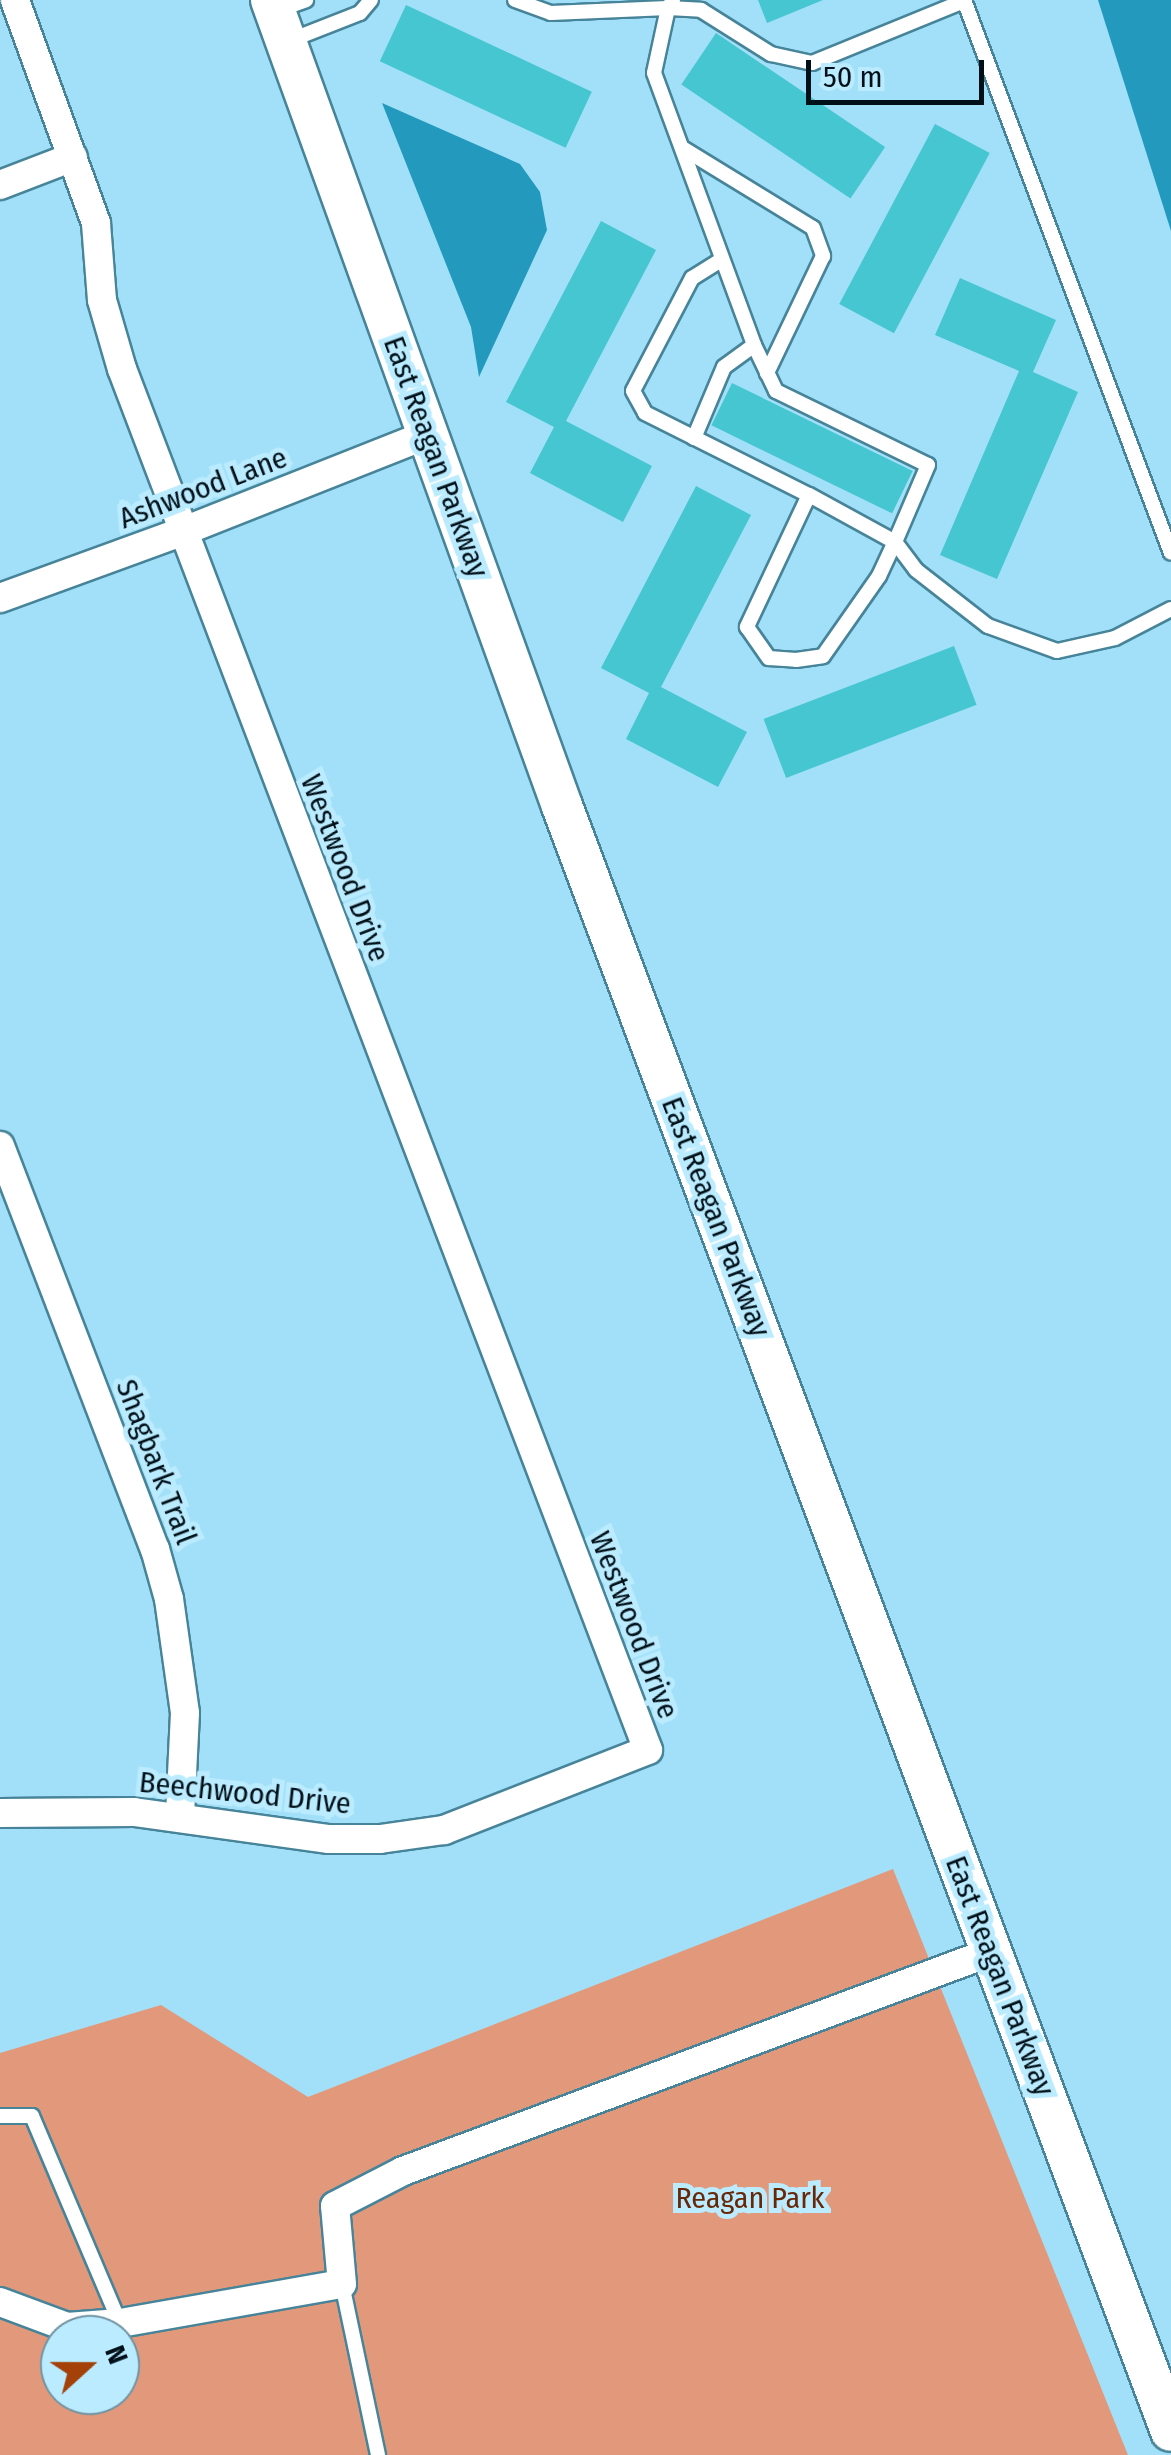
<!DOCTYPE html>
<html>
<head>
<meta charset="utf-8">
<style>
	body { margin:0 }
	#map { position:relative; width:1171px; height:2455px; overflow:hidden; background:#a1e0f8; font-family:"Fira Sans Condensed",sans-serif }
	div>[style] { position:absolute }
	.green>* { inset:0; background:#e2997b }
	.water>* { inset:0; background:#239abd }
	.building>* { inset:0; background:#46c6d1; transform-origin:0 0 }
	.roads { filter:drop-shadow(2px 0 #478499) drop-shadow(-2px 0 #478499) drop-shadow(0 2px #478499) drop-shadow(0 -2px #478499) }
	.lane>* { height:14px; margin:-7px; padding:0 7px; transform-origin:7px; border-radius:7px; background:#fff }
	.street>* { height:28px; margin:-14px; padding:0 14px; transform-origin:14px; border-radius:14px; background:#fff }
	.secondary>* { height:40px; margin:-20px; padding:0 20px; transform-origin:20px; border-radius:20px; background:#fff }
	span { translate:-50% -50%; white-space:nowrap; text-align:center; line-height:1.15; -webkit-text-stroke:10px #baebfe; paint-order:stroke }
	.street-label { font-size:30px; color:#001018 }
	.park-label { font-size:30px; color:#682807 }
	.north { position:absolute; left:40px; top:2315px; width:100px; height:100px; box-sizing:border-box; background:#baebfe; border:2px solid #7093a2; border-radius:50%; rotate:69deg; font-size:28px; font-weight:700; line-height:40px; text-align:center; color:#001018 }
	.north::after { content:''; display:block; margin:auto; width:35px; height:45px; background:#a44108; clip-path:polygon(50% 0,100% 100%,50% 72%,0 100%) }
	.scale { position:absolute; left:806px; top:60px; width:178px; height:45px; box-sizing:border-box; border:5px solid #001018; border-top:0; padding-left:12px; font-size:30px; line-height:35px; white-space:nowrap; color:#001018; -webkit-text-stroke:8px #baebfe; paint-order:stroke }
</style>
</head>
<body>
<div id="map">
	<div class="green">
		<div style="clip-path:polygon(evenodd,893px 1869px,1128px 2455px,0 2455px,0 2053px,161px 2005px,308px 2097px,893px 1869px,60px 2335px,120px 2335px,120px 2395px,60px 2395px,60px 2335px)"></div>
	</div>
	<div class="water">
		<div style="clip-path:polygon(1098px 0,1171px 0,1171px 231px)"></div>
		<div style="clip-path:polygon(382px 103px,520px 164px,540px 192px,547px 230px,479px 377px,471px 327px)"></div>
	</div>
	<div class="building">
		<div style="clip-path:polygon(758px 0,823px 0,767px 23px)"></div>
		<div style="left:406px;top:5px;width:205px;height:62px;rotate:25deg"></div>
		<div style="left:716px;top:33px;width:204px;height:62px;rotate:34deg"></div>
		<div style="left:935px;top:124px;width:62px;height:204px;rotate:28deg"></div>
		<div style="clip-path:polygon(601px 221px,656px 250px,566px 421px,652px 466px,623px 522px,530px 473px,554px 427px,506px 402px)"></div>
		<div style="clip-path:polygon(960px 278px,1056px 320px,1033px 372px,1078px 392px,997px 579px,940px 555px,1019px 371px,935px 335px)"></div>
		<div style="left:732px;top:383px;width:201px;height:47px;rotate:26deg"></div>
		<div style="clip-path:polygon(696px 486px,751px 515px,661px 687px,747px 732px,718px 787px,626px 739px,649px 693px,601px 668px)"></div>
		<div style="left:954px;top:646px;width:63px;height:204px;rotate:69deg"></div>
	</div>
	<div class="roads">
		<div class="lane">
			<div style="left:515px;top:0;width:38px;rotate:20deg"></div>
			<div style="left:551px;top:13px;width:117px;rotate:-2.4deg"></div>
			<div style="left:668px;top:8px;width:66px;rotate:102.2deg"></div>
			<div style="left:654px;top:73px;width:290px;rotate:69.8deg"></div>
			<div style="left:673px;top:0;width:9px;rotate:122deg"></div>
			<div style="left:668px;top:8px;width:33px;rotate:3deg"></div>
			<div style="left:701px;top:10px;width:83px;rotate:32.2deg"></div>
			<div style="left:771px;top:54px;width:42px;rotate:12.4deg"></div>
			<div style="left:812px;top:63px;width:164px;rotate:-22.2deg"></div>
			<div style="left:964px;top:0;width:590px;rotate:69.48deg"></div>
			<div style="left:279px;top:10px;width:29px;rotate:-20deg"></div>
			<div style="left:291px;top:40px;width:74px;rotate:-21.4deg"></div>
			<div style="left:360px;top:13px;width:17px;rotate:-50deg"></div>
			<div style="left:684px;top:149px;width:151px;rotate:31.5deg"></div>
			<div style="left:813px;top:228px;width:30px;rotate:70deg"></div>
			<div style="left:823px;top:256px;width:130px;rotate:115.6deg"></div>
			<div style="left:721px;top:260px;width:34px;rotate:148deg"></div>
			<div style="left:692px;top:278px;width:127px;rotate:117.6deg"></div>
			<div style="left:633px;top:391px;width:25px;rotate:61deg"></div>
			<div style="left:645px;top:413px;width:183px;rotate:26.6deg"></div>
			<div style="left:809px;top:495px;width:146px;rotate:115.2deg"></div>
			<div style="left:747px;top:627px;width:38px;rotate:55deg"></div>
			<div style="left:769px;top:658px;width:27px;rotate:4deg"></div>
			<div style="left:796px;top:660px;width:27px;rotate:-8deg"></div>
			<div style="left:823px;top:656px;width:98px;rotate:-55deg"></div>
			<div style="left:879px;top:576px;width:38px;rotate:-65deg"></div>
			<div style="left:895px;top:542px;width:98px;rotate:-151.3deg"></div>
			<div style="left:694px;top:438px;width:77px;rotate:-67.1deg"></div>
			<div style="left:724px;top:367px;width:37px;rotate:-36deg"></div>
			<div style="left:754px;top:345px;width:51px;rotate:64.4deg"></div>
			<div style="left:776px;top:391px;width:169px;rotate:26deg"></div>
			<div style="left:928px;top:465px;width:84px;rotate:113.2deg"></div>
			<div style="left:895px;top:542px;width:35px;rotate:53deg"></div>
			<div style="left:916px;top:570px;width:91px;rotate:37.9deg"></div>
			<div style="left:988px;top:626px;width:73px;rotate:19.9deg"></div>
			<div style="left:1057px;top:651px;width:59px;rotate:-12.6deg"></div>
			<div style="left:1115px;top:638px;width:63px;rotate:-27.4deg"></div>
			<div style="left:0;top:2116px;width:32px"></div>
			<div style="left:32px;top:2116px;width:225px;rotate:67deg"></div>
			<div style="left:342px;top:2284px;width:175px;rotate:78.1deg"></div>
		</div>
		<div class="street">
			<div style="left:0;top:185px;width:78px;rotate:-21deg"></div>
			<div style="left:0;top:598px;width:193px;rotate:-20deg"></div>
			<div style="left:181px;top:532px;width:266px;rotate:-21.6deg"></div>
			<div style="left:0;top:1146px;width:432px;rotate:69deg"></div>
			<div style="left:155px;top:1549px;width:52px;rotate:74.4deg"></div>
			<div style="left:169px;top:1599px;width:115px;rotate:82deg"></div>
			<div style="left:185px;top:1713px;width:103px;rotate:92.8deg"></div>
			<div style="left:0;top:1813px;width:134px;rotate:-0.4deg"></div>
			<div style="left:134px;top:1812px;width:197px;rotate:7.9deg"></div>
			<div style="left:329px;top:1839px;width:51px"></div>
			<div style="left:380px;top:1839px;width:65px;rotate:-8deg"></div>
			<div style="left:444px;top:1830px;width:219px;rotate:-21.4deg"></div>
			<div style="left:648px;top:1750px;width:1478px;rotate:-110.85deg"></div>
			<div style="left:122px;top:369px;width:72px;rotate:-106.2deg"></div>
			<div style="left:102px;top:300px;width:77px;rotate:-94.5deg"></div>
			<div style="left:96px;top:223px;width:237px;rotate:-110deg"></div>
			<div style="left:0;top:2302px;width:72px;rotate:20.5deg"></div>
			<div style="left:67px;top:2327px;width:53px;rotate:-4.3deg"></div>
			<div style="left:120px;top:2323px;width:225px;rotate:-10deg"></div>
			<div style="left:342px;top:2284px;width:78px;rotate:-95.1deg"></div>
			<div style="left:335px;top:2206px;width:76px;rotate:-27.2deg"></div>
			<div style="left:403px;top:2171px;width:627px;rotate:-20.43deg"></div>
		</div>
		<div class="secondary">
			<div style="left:271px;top:0;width:857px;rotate:70.15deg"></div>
			<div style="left:562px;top:806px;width:1735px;rotate:69.46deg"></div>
		</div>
	</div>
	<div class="street-label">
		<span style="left:436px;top:457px;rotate:70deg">East Reagan Parkway</span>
		<span style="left:203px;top:488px;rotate:-21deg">Ashwood Lane</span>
		<span style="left:345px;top:868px;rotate:69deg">Westwood Drive</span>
		<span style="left:716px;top:1217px;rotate:69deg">East Reagan Parkway</span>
		<span style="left:156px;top:1462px;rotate:69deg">Shagbark Trail</span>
		<span style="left:634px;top:1625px;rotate:69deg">Westwood Drive</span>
		<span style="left:245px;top:1793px;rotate:6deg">Beechwood Drive</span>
		<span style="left:1000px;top:1976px;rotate:69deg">East Reagan Parkway</span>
	</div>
	<div class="park-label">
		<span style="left:750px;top:2198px">Reagan Park</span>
	</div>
	<div class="north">N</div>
	<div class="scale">50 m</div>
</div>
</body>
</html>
